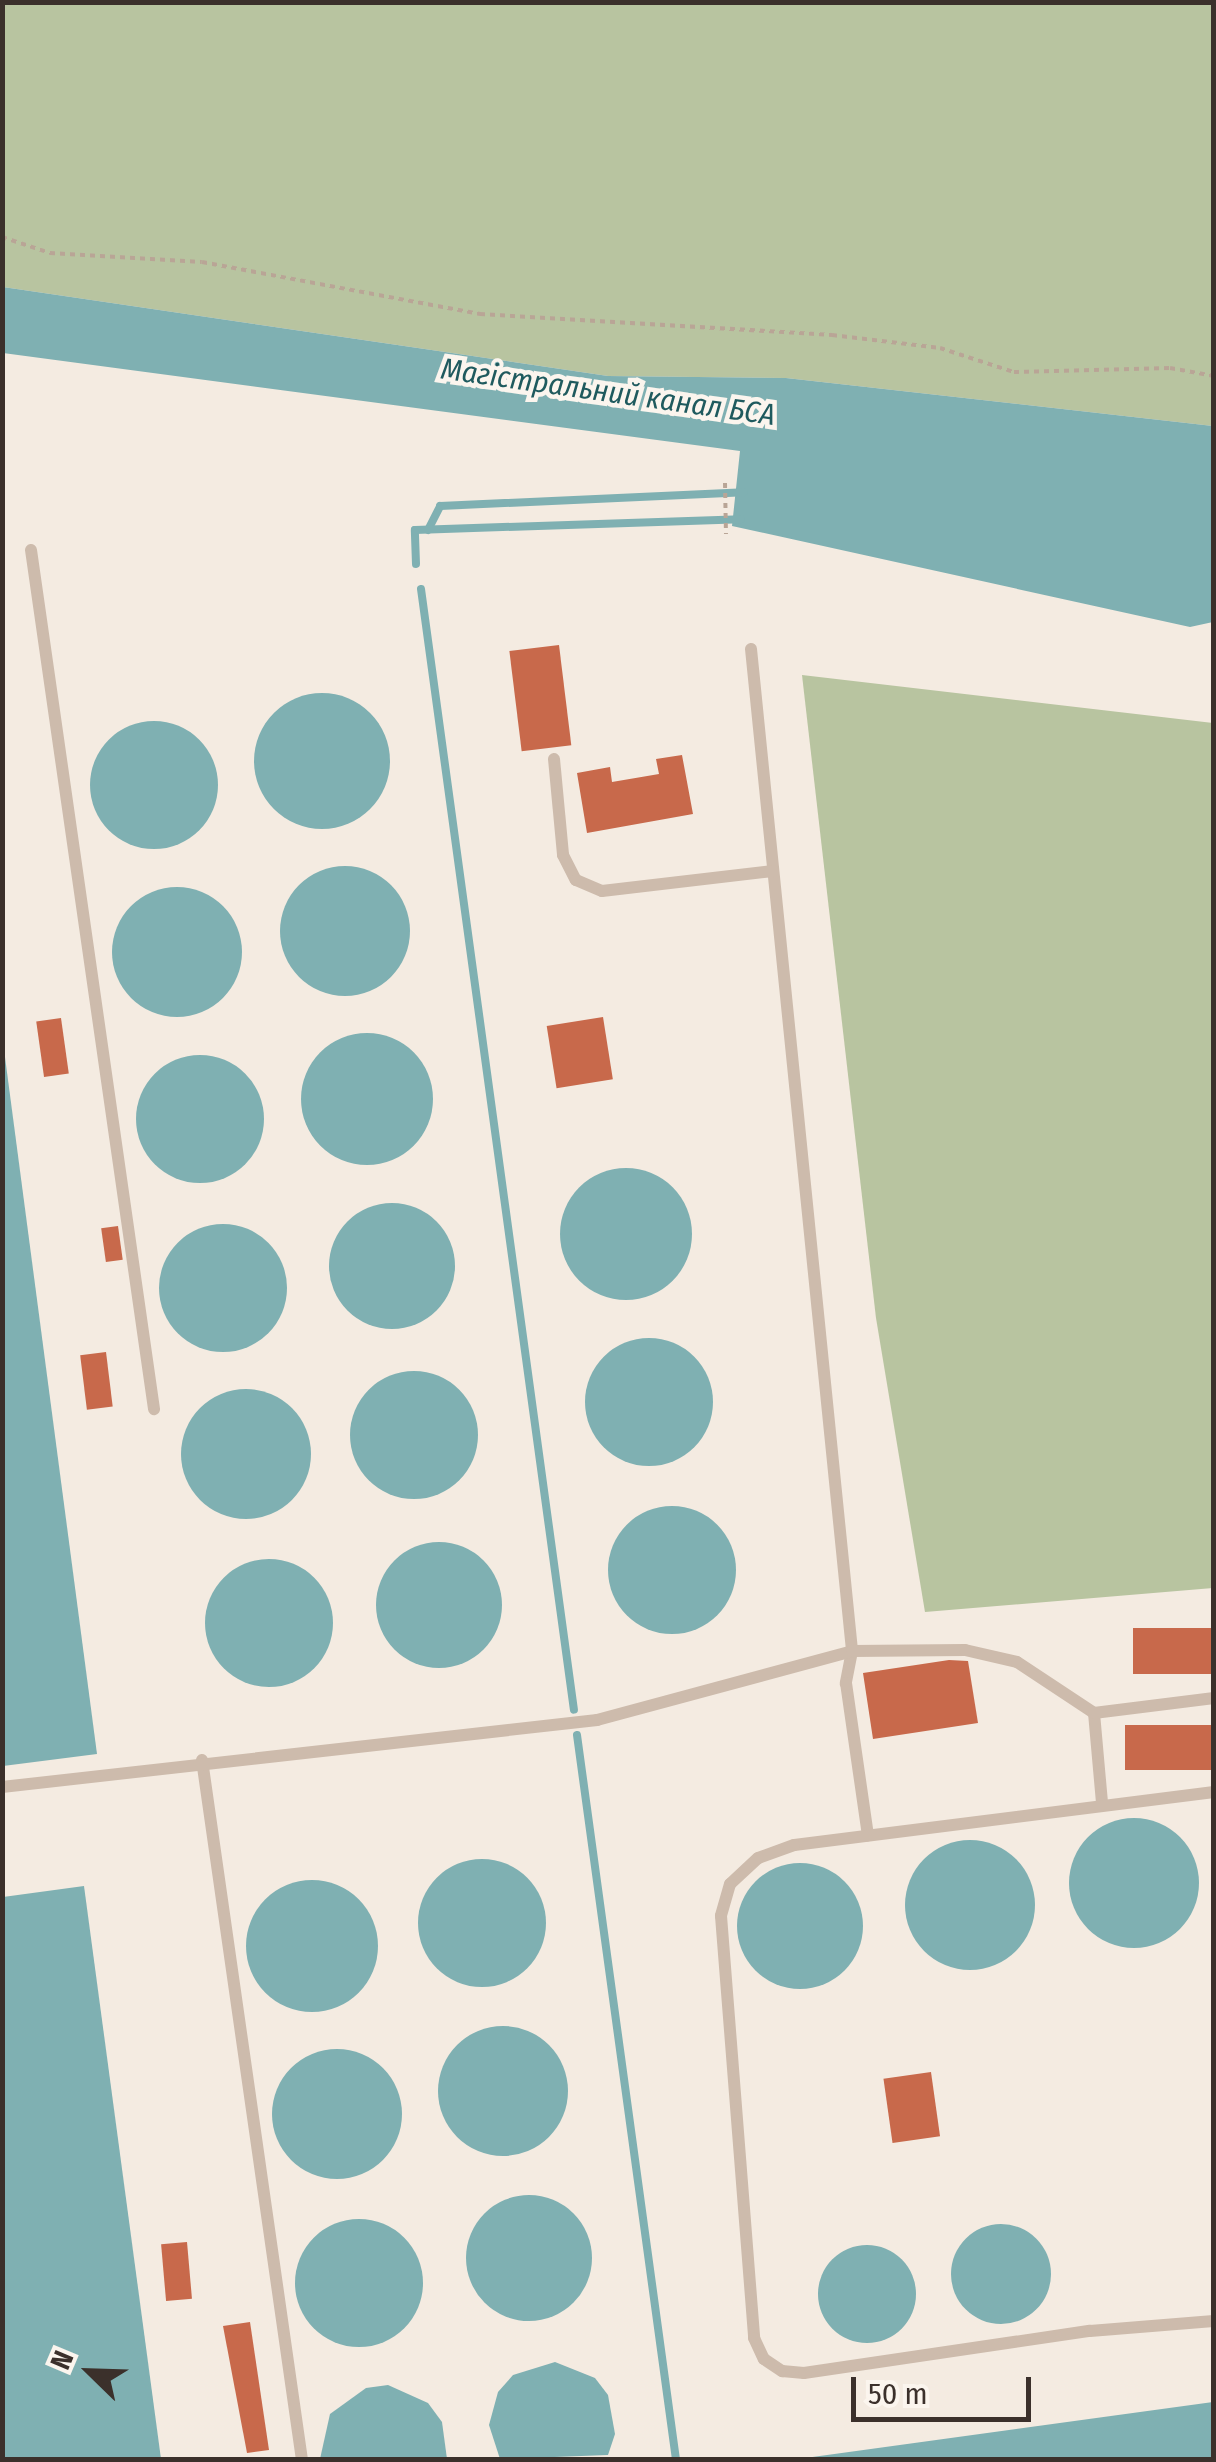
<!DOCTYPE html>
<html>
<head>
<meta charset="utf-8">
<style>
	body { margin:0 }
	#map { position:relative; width:1216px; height:2462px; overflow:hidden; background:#f4ebe1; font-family:"Fira Sans Condensed",sans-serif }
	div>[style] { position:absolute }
	.green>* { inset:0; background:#b8c4a0 }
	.water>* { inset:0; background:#7fb0b2 }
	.round { border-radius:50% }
	.stream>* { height:8px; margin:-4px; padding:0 4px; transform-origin:4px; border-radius:4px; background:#7fb0b2 }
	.building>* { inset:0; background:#c8694b; transform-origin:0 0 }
	.path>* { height:4px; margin-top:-2px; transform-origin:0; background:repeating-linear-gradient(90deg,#b9a596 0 5px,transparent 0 10px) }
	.lane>* { height:12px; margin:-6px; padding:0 6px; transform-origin:6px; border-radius:6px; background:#cdbbac }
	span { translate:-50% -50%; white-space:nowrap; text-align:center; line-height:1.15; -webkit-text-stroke:9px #fbf5ee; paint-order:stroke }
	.water-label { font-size:30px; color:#1f5a5e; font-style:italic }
	.frame { position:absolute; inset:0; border:5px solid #3b302b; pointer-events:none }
	.north { position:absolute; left:40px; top:2322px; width:100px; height:100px; -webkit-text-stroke:8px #fbf5ee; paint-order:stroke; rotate:293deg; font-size:28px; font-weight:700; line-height:40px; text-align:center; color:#3b302b }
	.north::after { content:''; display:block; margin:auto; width:35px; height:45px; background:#3b302b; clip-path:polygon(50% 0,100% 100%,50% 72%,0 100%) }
	.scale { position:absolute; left:851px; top:2377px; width:180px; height:45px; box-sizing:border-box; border:5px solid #3b302b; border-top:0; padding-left:12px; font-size:30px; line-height:35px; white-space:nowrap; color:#3b302b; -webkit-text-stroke:8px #fbf5ee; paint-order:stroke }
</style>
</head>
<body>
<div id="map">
	<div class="green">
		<div style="clip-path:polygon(2px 3px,1213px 3px,1213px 426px,786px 378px,608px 376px,3px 287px)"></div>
		<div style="clip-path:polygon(802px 675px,1213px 723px,1213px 1588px,925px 1612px,876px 1318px)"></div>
	</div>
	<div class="water">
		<div style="clip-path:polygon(3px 287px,608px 376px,786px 378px,1213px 426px,1213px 622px,1190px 627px,732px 526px,740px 451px,3px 353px)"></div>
		<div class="round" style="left:254px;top:693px;width:136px;height:136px"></div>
		<div class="round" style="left:90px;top:721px;width:128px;height:128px"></div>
		<div class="round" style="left:280px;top:866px;width:130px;height:130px"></div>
		<div class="round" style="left:112px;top:887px;width:130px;height:130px"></div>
		<div class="round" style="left:301px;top:1033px;width:132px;height:132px"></div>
		<div style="clip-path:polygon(3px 1042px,97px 1754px,3px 1766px,2px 1766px)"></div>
		<div class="round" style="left:136px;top:1055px;width:128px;height:128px"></div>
		<div class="round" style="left:560px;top:1168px;width:132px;height:132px"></div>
		<div class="round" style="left:329px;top:1203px;width:126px;height:126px"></div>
		<div class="round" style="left:159px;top:1224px;width:128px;height:128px"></div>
		<div class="round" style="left:585px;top:1338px;width:128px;height:128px"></div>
		<div class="round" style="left:350px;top:1371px;width:128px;height:128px"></div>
		<div class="round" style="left:181px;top:1389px;width:130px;height:130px"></div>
		<div class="round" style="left:608px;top:1506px;width:128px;height:128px"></div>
		<div class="round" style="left:376px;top:1542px;width:126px;height:126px"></div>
		<div class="round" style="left:205px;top:1559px;width:128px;height:128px"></div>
		<div class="round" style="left:1069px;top:1818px;width:130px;height:130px"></div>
		<div class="round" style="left:905px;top:1840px;width:130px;height:130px"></div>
		<div class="round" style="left:418px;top:1859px;width:128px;height:128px"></div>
		<div class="round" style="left:737px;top:1863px;width:126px;height:126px"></div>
		<div class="round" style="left:246px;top:1880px;width:132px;height:132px"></div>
		<div style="clip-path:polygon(84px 1886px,161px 2459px,3px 2459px,3px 1897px)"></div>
		<div class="round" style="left:438px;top:2026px;width:130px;height:130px"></div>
		<div class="round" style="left:272px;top:2049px;width:130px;height:130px"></div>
		<div class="round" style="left:466px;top:2195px;width:126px;height:126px"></div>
		<div class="round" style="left:295px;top:2219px;width:128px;height:128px"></div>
		<div class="round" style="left:951px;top:2224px;width:100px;height:100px"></div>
		<div class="round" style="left:818px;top:2245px;width:98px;height:98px"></div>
		<div style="clip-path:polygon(555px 2362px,595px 2378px,608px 2395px,615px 2434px,608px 2455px,500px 2459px,489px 2425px,498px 2392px,513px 2375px)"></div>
		<div style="clip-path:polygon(388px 2385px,428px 2403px,442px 2422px,447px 2459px,320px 2459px,330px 2414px,366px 2388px)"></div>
		<div style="clip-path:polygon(1213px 2402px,1213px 2459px,798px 2459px)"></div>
	</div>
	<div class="stream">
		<div style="left:428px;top:530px;width:27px;rotate:-63deg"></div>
		<div style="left:440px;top:506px;width:304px;rotate:-2.6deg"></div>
		<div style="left:416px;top:564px;width:34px;rotate:-92deg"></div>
		<div style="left:415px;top:530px;width:326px;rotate:-1.9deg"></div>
		<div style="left:421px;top:589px;width:1131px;rotate:82.23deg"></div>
		<div style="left:577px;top:1735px;width:732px;rotate:82.22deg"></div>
	</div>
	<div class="building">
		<div style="left:559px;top:645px;width:101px;height:50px;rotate:83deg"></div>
		<div style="clip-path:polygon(682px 755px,693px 814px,587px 833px,577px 773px,610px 767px,612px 782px,659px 774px,656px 759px)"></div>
		<div style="left:603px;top:1017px;width:63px;height:57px;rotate:81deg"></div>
		<div style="left:61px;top:1018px;width:56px;height:25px;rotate:82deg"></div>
		<div style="left:118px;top:1226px;width:34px;height:17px;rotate:82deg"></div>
		<div style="left:106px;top:1352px;width:55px;height:26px;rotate:83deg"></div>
		<div style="left:1214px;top:1628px;width:46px;height:81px;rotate:90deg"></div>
		<div style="clip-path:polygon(949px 1660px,968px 1661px,978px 1723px,873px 1739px,863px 1673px)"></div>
		<div style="left:1214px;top:1725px;width:45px;height:89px;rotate:90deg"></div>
		<div style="left:931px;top:2072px;width:65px;height:48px;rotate:82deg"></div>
		<div style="left:187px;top:2242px;width:57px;height:26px;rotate:85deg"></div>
		<div style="clip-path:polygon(250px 2322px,269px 2450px,247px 2453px,223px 2326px)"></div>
	</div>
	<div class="path">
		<div style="left:2px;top:237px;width:51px;rotate:18.4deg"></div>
		<div style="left:50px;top:253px;width:152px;rotate:3.4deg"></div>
		<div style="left:202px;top:262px;width:283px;rotate:10.6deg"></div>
		<div style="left:480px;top:314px;width:353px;rotate:3.4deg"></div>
		<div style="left:832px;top:335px;width:109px;rotate:6.9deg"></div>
		<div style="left:940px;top:348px;width:78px;rotate:18deg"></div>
		<div style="left:1014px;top:372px;width:156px;rotate:-1.5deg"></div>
		<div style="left:1170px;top:368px;width:45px;rotate:10.3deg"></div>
		<div style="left:725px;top:483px;width:51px;rotate:88.9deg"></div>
	</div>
	<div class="lane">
		<div style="left:31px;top:550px;width:868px;rotate:81.85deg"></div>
		<div style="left:751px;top:649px;width:1007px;rotate:84.24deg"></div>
		<div style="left:852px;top:1651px;width:33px;rotate:101deg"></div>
		<div style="left:846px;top:1683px;width:154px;rotate:81.8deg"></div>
		<div style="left:554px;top:759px;width:96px;rotate:84.6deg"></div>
		<div style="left:563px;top:855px;width:28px;rotate:63deg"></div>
		<div style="left:576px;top:880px;width:28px;rotate:23deg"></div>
		<div style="left:602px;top:891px;width:172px;rotate:-6.7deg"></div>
		<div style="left:1094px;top:1713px;width:89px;rotate:84.9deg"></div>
		<div style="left:202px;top:1760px;width:707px;rotate:81.87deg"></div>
		<div style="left:2px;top:1787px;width:599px;rotate:-6.42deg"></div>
		<div style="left:597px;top:1720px;width:264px;rotate:-15.1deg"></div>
		<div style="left:852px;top:1651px;width:113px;rotate:-0.5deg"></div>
		<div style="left:965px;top:1650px;width:53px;rotate:13deg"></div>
		<div style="left:1017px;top:1662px;width:92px;rotate:33.5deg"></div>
		<div style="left:1094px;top:1713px;width:121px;rotate:-7.1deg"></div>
		<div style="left:1214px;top:1792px;width:423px;rotate:172.8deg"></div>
		<div style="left:794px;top:1845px;width:38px;rotate:160deg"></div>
		<div style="left:758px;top:1858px;width:38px;rotate:137deg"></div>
		<div style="left:730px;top:1884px;width:33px;rotate:106deg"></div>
		<div style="left:721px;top:1916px;width:423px;rotate:85.5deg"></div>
		<div style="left:754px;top:2338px;width:23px;rotate:65deg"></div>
		<div style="left:764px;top:2359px;width:22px;rotate:34deg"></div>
		<div style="left:782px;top:2371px;width:22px;rotate:5deg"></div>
		<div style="left:804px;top:2373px;width:289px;rotate:-8.4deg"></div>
		<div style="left:1090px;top:2331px;width:124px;rotate:-4.6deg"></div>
	</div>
	<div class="water-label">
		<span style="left:608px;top:392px;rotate:8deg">Магістральний канал БСА</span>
	</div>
	<div class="frame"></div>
	<div class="north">N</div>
	<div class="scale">50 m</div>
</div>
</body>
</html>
